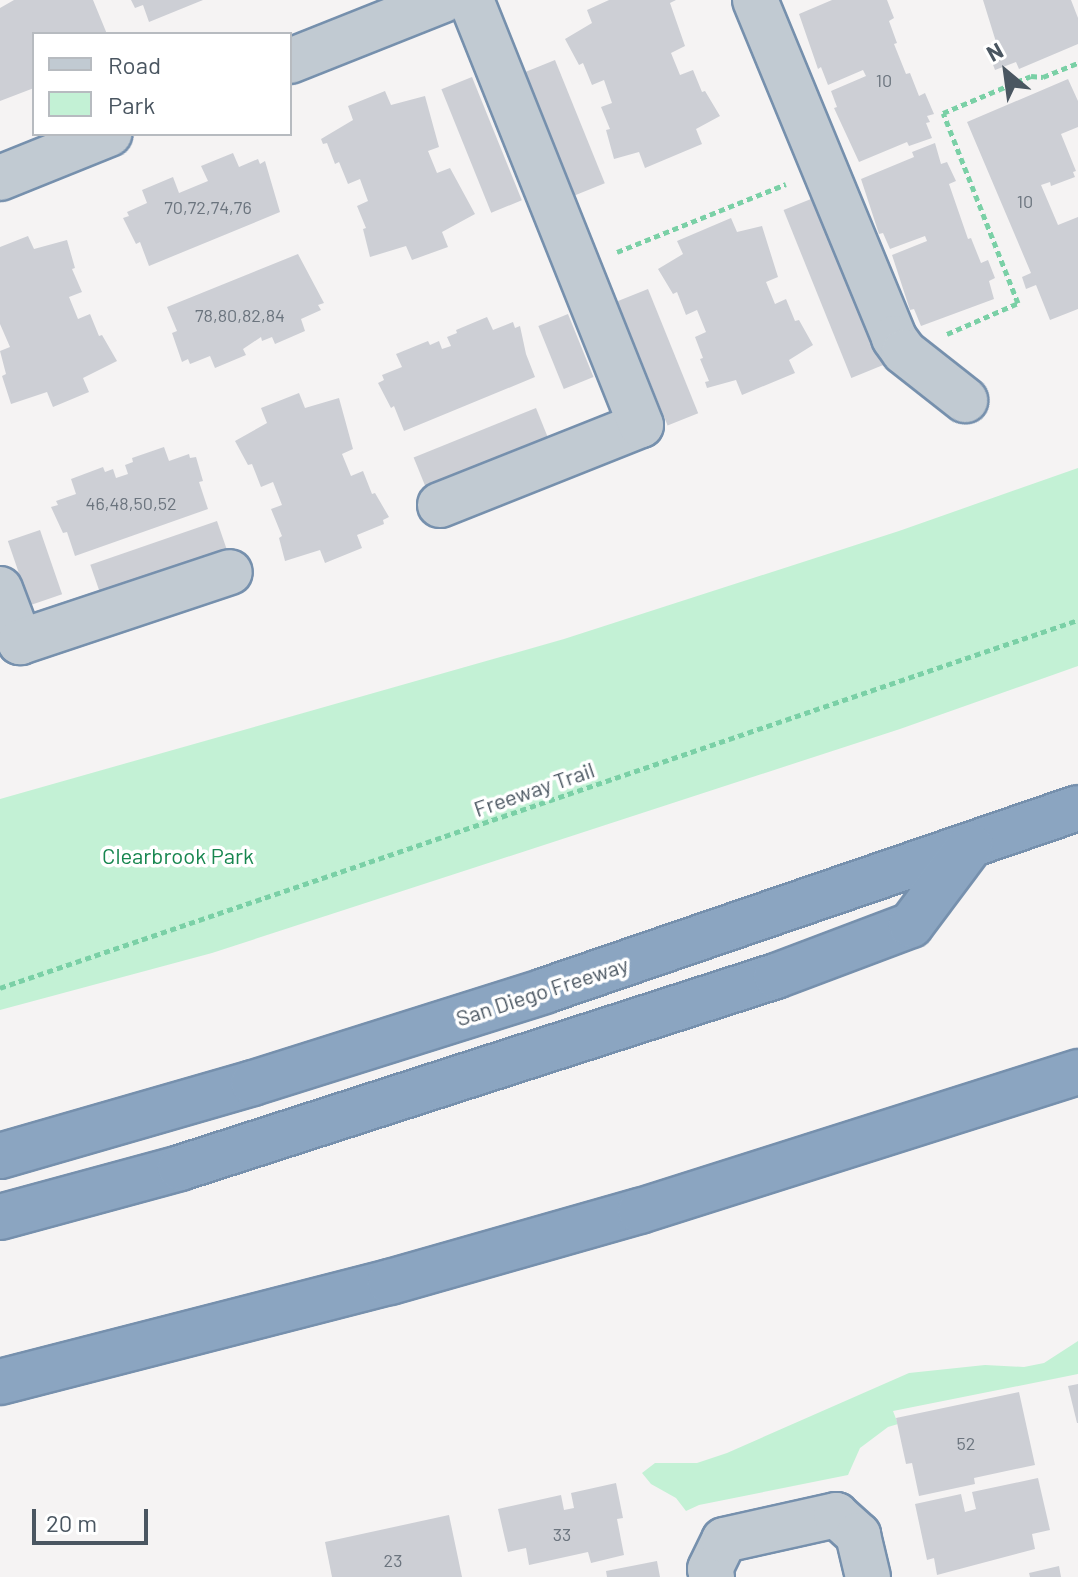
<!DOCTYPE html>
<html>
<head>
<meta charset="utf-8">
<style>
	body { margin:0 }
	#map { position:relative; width:1078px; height:1577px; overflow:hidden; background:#f5f3f3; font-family:Barlow,sans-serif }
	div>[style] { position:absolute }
	.green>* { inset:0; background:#c3f1d5 }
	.building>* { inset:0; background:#cdcfd5; transform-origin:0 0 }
	.path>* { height:5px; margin-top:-2.5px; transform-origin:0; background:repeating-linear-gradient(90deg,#7ad0a6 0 6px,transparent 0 10px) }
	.roads { filter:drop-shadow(2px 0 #7690ad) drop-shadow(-2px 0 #7690ad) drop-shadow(0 2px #7690ad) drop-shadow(0 -2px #7690ad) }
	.minor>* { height:44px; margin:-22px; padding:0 22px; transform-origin:22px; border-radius:22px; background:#c1cad2 }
	.highway>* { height:44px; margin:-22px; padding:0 22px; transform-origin:22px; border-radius:22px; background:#8ba5c1 }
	span { translate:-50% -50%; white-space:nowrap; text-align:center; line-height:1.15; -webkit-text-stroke:7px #fff; paint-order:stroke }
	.number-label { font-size:18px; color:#6b747e }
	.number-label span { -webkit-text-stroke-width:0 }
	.street-label { font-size:22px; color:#4a5661 }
	.park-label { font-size:22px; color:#17864f }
	.legend { position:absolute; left:32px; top:32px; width:260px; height:104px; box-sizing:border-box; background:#fff; border:2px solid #b7bbc0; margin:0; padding:10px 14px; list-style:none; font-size:24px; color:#4a5661 }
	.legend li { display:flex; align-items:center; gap:16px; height:40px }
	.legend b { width:40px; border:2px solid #b7bbc0 }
	.north { position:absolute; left:966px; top:32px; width:80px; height:80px; -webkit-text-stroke:6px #fff; paint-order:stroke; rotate:331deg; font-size:22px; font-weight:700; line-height:32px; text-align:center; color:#4a5661 }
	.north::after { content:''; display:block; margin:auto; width:28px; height:36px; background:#4a5661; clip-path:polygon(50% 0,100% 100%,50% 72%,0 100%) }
	.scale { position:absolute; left:32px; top:1509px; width:116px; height:36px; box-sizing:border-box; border:4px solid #4a5661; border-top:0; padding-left:10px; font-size:24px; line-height:28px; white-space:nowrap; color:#4a5661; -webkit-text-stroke:6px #fff; paint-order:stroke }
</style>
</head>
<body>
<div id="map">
	<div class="green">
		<div style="clip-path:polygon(1078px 468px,1078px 666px,900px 729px,212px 953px,0 1010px,0 799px,564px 639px,899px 531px)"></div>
		<div style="clip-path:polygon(1078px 1341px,1078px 1374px,893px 1411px,898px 1424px,888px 1427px,860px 1448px,848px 1475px,699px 1505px,686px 1511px,676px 1498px,651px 1484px,642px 1473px,655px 1463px,697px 1463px,727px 1453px,909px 1373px,985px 1365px,1024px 1367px,1044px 1363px)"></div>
	</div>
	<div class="building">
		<div style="clip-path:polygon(14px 0,93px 0,107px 34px,34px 34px,34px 88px,0 101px,0 8px)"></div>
		<div style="clip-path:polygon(131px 0,203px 0,149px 22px,143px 5px,135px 8px)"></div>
		<div style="clip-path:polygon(609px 0,676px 0,670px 3px,685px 46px,671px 53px,680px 75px,693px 70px,702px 92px,705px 91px,720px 116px,696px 129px,702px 144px,645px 168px,639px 152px,614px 159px,606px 130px,610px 129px,601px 107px,612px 103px,604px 80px,592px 85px,583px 63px,579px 65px,565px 39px,592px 23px,587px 10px)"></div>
		<div style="clip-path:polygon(832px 0,887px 0,894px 18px,889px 21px,897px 43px,894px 44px,906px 74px,910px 73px,919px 96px,925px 93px,934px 114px,927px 116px,930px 122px,926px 123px,932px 138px,909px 146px,907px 142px,859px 162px,834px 108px,837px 107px,831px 91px,866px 76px,863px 70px,828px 85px,821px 67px,818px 69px,799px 14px)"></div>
		<div style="clip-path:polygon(983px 0,1071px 0,1078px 18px,1078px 44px,1019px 69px,1016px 62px,995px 70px,986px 46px,996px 42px)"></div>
		<div style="left:555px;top:60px;width:133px;height:32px;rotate:68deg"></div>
		<div style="left:472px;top:77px;width:133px;height:33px;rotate:68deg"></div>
		<div style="clip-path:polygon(1068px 79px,1078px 101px,1078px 127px,1061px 134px,1076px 171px,1073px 172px,1075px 177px,1051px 186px,1050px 182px,1041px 185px,1058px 225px,1078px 217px,1078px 309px,1050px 320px,1036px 285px,1026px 289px,1022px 277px,1031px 273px,967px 122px)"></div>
		<div style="clip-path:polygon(385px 91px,391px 105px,425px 96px,439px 147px,428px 151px,437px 173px,450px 168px,475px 214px,442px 232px,448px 247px,412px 260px,406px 246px,370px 257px,363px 229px,366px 228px,357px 206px,368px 201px,360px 179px,348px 184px,339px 162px,335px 164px,327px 143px,323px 144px,321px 139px,353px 120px,348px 106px)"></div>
		<div style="clip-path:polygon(935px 143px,941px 164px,947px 162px,956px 181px,949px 184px,968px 239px,971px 238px,981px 263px,988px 260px,995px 278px,989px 281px,994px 299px,921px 326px,914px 309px,910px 310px,892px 255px,927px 241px,925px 236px,890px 249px,883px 233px,879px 234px,861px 179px,914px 157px,912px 152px)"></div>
		<div style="clip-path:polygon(233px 153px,239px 167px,258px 159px,260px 164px,265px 161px,280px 212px,149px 266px,140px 242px,136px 244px,123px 218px,129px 216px,127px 212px,147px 203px,142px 190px,173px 177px,179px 193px,208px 181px,201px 166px)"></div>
		<div style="left:816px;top:197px;width:181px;height:35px;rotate:68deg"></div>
		<div style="clip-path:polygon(731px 218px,737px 232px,762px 226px,778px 277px,766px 282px,775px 304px,786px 299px,795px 321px,799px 320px,813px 345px,789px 360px,795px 373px,742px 395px,736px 380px,707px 388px,705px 382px,709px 381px,700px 359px,703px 358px,695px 337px,706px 332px,697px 310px,686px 315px,677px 292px,673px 294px,658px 269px,683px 254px,677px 241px)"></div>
		<div style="clip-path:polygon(28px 236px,34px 249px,67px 240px,75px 268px,72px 269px,82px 292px,69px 297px,78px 319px,90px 314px,99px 336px,102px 335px,117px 361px,83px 378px,89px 392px,53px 407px,47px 392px,11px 404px,2px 376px,6px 374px,0 351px,10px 347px,0 324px,0 247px)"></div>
		<div style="clip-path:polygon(298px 254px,324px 303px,318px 305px,321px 310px,301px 319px,305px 331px,275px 344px,272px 337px,262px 341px,261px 337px,243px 349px,246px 355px,215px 368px,210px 356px,190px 364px,188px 359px,182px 362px,172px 333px,177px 331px,167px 307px)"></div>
		<div style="left:648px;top:289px;width:134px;height:33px;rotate:68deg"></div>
		<div style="left:568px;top:314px;width:68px;height:32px;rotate:68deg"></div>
		<div style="clip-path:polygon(487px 317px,493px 330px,513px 322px,515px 328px,520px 326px,526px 354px,535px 377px,404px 431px,394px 406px,391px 408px,378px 383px,384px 380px,382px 375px,402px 367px,396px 354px,428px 341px,430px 345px,439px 341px,442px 349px,451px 346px,447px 337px,457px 333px,456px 330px)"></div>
		<div style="clip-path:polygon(299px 393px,305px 408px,339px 398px,353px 449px,342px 454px,351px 476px,363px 471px,372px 494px,375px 493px,389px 517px,383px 520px,384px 524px,357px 535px,362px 548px,325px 563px,320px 550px,285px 561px,279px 538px,282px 536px,271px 509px,282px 505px,273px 482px,261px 487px,252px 464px,248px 465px,235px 441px,267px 423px,261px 408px)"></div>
		<div style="left:536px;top:408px;width:32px;height:132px;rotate:68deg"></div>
		<div style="clip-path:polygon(164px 447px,169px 461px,189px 454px,190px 458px,196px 457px,203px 481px,199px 482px,208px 509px,75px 556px,67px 532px,63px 533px,51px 507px,58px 505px,56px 501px,76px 494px,71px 479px,103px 467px,105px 472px,113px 469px,116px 478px,128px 474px,125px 465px,133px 462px,132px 458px)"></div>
		<div style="left:217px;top:521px;width:34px;height:134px;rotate:71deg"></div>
		<div style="left:40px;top:530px;width:68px;height:34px;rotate:71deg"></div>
		<div style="clip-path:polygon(1078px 1384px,1078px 1423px,1077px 1423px,1068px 1386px)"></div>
		<div style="clip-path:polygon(1019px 1392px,1035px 1465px,974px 1478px,975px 1484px,919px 1496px,912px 1463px,906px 1464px,896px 1418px)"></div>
		<div style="clip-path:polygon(1038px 1478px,1050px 1530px,1032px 1534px,1035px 1549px,937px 1575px,934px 1558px,927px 1560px,915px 1504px,961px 1494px,965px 1512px,976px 1509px,972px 1492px)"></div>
		<div style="clip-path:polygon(616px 1483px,623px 1518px,617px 1519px,624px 1555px,591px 1563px,588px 1552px,529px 1565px,526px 1548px,508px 1552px,498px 1509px,561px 1495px,564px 1510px,574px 1508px,571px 1493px)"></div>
		<div style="clip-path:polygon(449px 1515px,462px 1577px,332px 1577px,325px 1542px)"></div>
		<div style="clip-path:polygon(657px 1561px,660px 1577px,607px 1577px,606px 1571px)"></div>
		<div style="clip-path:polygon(1059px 1566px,1061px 1577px,1030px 1577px,1029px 1573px)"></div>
	</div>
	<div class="path">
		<div style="left:617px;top:252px;width:182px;rotate:-21.9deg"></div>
		<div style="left:947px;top:334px;width:77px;rotate:-23.6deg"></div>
		<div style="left:1018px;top:303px;width:204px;rotate:-111.5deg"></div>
		<div style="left:943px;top:113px;width:95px;rotate:-22.8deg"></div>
		<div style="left:1031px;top:76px;width:12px;rotate:5deg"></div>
		<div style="left:1043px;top:77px;width:38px;rotate:-22deg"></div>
		<div style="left:0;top:988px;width:1139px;rotate:-18.85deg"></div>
	</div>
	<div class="roads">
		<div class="minor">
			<div style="left:755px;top:0;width:365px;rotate:67.6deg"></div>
			<div style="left:894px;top:338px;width:17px;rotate:54deg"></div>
			<div style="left:904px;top:352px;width:78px;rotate:38.2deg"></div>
			<div style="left:290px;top:61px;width:165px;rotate:-21.7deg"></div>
			<div style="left:0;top:178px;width:118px;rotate:-22deg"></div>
			<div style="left:440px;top:505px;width:216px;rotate:-21.7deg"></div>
			<div style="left:641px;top:425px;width:458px;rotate:-111.8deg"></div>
			<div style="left:0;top:589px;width:57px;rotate:69.3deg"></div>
			<div style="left:20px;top:642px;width:221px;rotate:-18.4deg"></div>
			<div style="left:712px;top:1577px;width:8px;rotate:-104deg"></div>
			<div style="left:710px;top:1569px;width:32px;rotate:-64deg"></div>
			<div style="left:724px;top:1540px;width:115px;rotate:-12.6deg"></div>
			<div style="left:836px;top:1515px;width:30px;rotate:42deg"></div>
			<div style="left:858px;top:1535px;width:43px;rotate:76.6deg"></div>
		</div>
		<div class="highway">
			<div style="left:0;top:1156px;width:263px;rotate:-16.1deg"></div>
			<div style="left:253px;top:1083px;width:305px;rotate:-17.5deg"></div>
			<div style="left:544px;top:991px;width:564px;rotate:-18.92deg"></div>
			<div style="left:0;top:1217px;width:187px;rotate:-15.2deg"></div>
			<div style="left:180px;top:1168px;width:626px;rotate:-17.86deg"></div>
			<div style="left:776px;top:976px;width:144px;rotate:-20.7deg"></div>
			<div style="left:911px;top:925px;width:99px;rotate:-53.2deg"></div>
			<div style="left:0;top:1382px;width:403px;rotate:-14.4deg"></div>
			<div style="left:390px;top:1282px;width:260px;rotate:-15.9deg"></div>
			<div style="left:640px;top:1211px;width:460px;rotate:-17.6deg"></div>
		</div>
	</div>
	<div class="number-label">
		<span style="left:884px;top:80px">10</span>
		<span style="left:1025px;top:201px">10</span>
		<span style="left:208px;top:207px">70,72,74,76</span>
		<span style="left:240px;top:315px">78,80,82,84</span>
		<span style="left:131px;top:503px">46,48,50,52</span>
		<span style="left:966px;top:1443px">52</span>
		<span style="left:562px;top:1534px">33</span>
		<span style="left:393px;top:1560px">23</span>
	</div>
	<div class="street-label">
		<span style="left:534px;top:789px;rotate:-19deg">Freeway Trail</span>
		<span style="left:542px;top:991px;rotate:-18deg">San Diego Freeway</span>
	</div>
	<div class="park-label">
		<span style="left:178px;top:856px">Clearbrook Park</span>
	</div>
	<ul class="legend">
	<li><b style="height:10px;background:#c1cad2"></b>Road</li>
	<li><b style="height:22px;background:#c3f1d5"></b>Park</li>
	</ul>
	<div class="north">N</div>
	<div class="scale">20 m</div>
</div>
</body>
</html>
